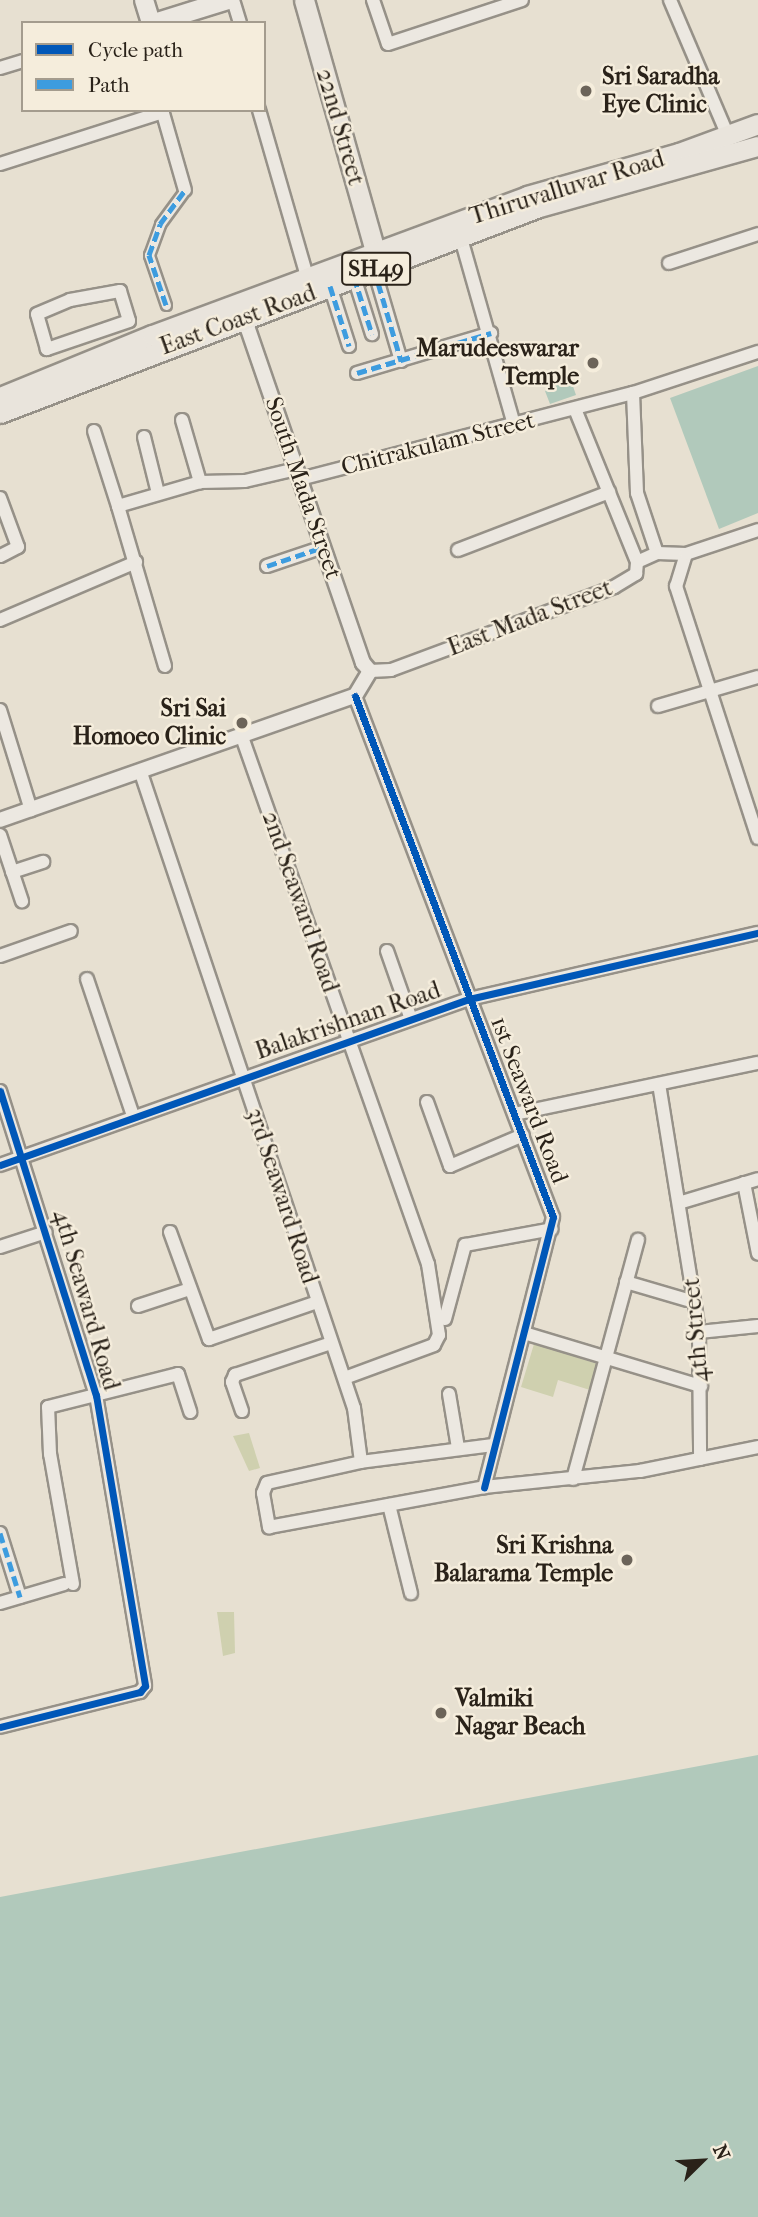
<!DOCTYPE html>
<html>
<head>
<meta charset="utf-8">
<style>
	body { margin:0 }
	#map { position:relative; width:758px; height:2217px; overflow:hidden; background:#e7e0d1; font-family:"IM FELL French Canon",serif }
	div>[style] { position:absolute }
	.green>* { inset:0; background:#cfd0af }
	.water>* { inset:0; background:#b1c9bb }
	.roads { filter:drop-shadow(2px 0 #969188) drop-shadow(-2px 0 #969188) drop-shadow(0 2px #969188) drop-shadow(0 -2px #969188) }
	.pedestrian>* { height:9px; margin:-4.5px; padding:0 4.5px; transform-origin:4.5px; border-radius:4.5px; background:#ece8e1 }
	.minor>* { height:12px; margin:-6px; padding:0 6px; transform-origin:6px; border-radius:6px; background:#ece8e1 }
	.tertiary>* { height:14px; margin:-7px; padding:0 7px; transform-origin:7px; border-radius:7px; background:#ece8e1 }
	.secondary>* { height:18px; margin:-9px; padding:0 9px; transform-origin:9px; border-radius:9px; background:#ece8e1 }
	.primary>* { height:19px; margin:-9.5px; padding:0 9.5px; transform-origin:9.5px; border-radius:9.5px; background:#e9e4dc }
	.quiet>* { height:5px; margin-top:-2.5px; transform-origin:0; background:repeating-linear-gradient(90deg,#3d9cdf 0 10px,transparent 0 15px) }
	.cycleway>* { height:7px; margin:-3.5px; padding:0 3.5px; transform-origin:3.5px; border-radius:3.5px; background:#0057b8 }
	.dots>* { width:19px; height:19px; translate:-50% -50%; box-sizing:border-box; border:4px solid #f5eddc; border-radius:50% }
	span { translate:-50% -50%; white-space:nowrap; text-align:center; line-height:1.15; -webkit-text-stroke:5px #f5eddc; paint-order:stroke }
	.shield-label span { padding:2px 5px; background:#f5eddc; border:2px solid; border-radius:5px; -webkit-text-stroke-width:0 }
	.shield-label { font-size:23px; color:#2a2219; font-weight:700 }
	.poi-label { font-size:24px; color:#2a2219; font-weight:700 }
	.left { translate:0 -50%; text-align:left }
	.right { translate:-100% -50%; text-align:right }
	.street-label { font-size:24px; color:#2a2219 }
	.legend { position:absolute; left:21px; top:21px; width:245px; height:91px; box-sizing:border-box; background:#f5eddc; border:2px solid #a49c8e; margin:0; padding:9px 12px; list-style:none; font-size:21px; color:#2a2219 }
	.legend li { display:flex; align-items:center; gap:14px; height:35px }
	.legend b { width:35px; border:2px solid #a49c8e }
	.north { position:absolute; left:667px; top:2126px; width:70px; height:70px; -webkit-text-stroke:5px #f5eddc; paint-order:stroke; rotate:66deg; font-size:19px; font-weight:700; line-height:28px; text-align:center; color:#2a2219 }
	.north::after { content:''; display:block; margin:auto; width:24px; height:32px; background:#2a2219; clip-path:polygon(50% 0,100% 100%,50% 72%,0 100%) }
</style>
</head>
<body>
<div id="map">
	<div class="green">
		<div style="clip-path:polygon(534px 1344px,598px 1364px,590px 1390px,558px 1380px,553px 1397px,521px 1387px)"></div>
		<div style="clip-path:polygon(249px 1433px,260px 1468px,249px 1471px,233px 1436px)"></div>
		<div style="clip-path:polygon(217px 1612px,234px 1612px,235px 1653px,223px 1656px)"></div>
	</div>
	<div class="water">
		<div style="clip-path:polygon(758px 366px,758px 513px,719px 529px,670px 398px)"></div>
		<div style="clip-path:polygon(567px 369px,576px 395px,550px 404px,545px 391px,549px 389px,541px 378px)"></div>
		<div style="clip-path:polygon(758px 1755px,758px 2217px,0 2217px,0 1897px)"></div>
	</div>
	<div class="roads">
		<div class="pedestrian">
			<div style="left:166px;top:305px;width:53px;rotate:-108.8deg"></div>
			<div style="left:149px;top:255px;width:33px;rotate:-70deg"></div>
			<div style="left:160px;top:224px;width:42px;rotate:-53.7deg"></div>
		</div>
		<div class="minor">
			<div style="left:233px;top:0;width:24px;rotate:73deg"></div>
			<div style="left:373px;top:0;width:46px;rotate:71.2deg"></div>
			<div style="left:388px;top:44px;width:141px;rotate:-18.2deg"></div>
			<div style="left:670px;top:0;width:148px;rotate:66.9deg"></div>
			<div style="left:0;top:68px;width:24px;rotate:-17deg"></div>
			<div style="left:162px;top:110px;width:83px;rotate:74deg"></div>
			<div style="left:259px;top:110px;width:177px;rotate:73.9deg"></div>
			<div style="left:0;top:164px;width:171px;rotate:-17.7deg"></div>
			<div style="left:460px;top:235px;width:197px;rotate:74.1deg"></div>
			<div style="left:669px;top:263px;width:94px;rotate:-18deg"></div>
			<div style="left:374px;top:269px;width:96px;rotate:73.6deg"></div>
			<div style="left:354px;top:277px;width:60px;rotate:72.5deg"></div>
			<div style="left:330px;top:286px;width:63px;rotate:72.4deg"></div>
			<div style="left:120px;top:291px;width:31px;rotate:73deg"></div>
			<div style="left:129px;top:321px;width:87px;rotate:161.1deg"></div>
			<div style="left:47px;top:349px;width:36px;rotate:-106deg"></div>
			<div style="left:37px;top:314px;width:36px;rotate:-23deg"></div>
			<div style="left:70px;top:300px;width:51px;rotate:-10.2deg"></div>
			<div style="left:357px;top:373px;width:140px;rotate:-16.6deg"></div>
			<div style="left:633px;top:393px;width:100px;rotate:87.7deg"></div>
			<div style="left:637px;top:493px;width:63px;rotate:71.6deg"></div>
			<div style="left:575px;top:409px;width:165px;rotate:67.9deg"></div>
			<div style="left:182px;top:420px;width:65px;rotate:73.8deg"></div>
			<div style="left:94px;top:431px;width:79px;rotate:72.3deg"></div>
			<div style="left:144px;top:437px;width:58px;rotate:76deg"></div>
			<div style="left:300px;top:479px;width:344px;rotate:-14.5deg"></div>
			<div style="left:633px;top:393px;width:132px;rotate:-18.2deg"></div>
			<div style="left:0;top:498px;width:52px;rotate:69.8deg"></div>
			<div style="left:18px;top:547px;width:20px;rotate:153deg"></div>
			<div style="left:458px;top:550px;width:162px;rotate:-21deg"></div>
			<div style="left:686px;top:554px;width:34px;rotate:107deg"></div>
			<div style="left:676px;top:586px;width:265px;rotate:72deg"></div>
			<div style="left:267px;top:566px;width:59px;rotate:-18.7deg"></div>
			<div style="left:0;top:620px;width:148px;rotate:-23.1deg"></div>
			<div style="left:165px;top:666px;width:167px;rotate:-106.4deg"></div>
			<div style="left:118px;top:506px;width:85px;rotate:-16.3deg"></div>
			<div style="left:200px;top:482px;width:45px;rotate:-1.3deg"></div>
			<div style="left:245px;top:481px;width:52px;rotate:-13.2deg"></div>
			<div style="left:370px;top:671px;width:21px;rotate:-3deg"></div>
			<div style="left:391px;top:670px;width:238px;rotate:-20.4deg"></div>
			<div style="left:614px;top:587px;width:26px;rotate:-31deg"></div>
			<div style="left:636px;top:574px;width:12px;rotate:-85deg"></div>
			<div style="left:637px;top:562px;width:22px;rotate:-24deg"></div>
			<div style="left:657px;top:553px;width:29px;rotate:2deg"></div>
			<div style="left:686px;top:554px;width:76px;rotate:-18.4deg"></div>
			<div style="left:355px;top:696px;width:557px;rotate:69.19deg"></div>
			<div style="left:553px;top:1217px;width:279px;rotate:104.3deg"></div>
			<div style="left:658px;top:706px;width:104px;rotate:-16.2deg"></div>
			<div style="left:0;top:710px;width:105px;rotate:72.8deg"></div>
			<div style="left:242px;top:737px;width:559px;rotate:70.56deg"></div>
			<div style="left:428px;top:1264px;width:72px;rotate:81.2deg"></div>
			<div style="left:439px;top:1335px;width:11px;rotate:117deg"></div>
			<div style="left:434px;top:1345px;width:95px;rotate:159.7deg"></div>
			<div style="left:141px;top:773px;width:670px;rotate:71.46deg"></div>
			<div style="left:354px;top:1408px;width:54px;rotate:82.6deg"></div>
			<div style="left:0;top:835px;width:70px;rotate:71.6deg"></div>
			<div style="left:12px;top:872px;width:33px;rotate:-18deg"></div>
			<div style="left:387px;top:951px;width:72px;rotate:70.6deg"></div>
			<div style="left:0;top:956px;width:75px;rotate:-19.4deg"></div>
			<div style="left:87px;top:979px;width:145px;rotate:71.4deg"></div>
			<div style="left:659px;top:1084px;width:251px;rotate:80.8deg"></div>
			<div style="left:699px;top:1332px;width:127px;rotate:89.5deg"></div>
			<div style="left:0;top:1091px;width:319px;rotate:72.5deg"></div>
			<div style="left:96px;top:1395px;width:295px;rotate:80.4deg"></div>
			<div style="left:145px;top:1686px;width:8px;rotate:130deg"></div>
			<div style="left:140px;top:1692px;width:144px;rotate:166deg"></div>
			<div style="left:427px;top:1102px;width:68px;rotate:70.2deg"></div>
			<div style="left:450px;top:1166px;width:79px;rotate:-23deg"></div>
			<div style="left:515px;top:1114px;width:248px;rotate:-11.9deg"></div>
			<div style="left:0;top:1165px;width:498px;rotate:-19.5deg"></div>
			<div style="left:469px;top:999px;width:296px;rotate:-12.9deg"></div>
			<div style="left:744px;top:1183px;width:72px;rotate:78.8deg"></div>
			<div style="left:682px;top:1202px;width:79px;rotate:-16.8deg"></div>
			<div style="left:170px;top:1232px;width:114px;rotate:70deg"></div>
			<div style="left:209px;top:1339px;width:114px;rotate:-18.9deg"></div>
			<div style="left:0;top:1247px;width:48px;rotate:-18.1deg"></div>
			<div style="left:626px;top:1282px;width:64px;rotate:16.4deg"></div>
			<div style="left:138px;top:1306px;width:55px;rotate:-18.1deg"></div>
			<div style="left:445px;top:1319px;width:77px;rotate:-74.9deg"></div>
			<div style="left:465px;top:1245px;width:88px;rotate:-10.4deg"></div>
			<div style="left:699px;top:1332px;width:59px;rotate:-5.8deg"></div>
			<div style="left:524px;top:1333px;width:185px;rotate:16.7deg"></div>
			<div style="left:449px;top:1394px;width:55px;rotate:80.5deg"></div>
			<div style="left:242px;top:1411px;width:31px;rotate:-109deg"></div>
			<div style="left:232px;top:1382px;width:8px;rotate:-67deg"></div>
			<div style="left:235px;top:1375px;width:101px;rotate:-18.4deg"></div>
			<div style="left:493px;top:1445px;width:133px;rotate:172.7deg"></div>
			<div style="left:361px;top:1462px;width:96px;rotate:167.4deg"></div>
			<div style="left:267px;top:1483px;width:11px;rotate:112deg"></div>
			<div style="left:263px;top:1493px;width:35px;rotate:80deg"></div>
			<div style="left:269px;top:1527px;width:219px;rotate:-10.5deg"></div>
			<div style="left:484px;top:1487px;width:157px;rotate:-5.9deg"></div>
			<div style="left:640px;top:1471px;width:120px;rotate:-11.5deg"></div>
			<div style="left:573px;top:1479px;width:248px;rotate:-74.8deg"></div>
			<div style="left:389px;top:1505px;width:91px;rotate:76deg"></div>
			<div style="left:0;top:1533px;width:67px;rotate:72.6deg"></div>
			<div style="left:73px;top:1584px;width:132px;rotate:-100deg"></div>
			<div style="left:50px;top:1454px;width:47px;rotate:-92.4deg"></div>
			<div style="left:48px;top:1407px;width:134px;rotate:-14.2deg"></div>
			<div style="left:178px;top:1374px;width:40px;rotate:72deg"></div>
			<div style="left:0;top:1603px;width:67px;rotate:-16.5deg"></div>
		</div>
		<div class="tertiary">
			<div style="left:0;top:820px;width:376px;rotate:-19.3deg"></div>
			<div style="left:355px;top:696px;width:29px;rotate:-59deg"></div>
			<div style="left:370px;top:671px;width:11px;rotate:-131deg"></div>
			<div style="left:363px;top:663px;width:372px;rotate:-109deg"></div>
		</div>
		<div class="secondary">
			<div style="left:144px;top:0;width:24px;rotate:73deg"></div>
			<div style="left:154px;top:23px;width:77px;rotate:-17.3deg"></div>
		</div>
		<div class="primary">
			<div style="left:304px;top:0;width:264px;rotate:74.2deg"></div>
			<div style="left:0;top:397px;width:164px;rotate:-22.2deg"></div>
			<div style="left:152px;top:335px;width:400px;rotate:-20.3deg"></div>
			<div style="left:527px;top:196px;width:158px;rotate:-15.8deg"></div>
			<div style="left:679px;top:153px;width:84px;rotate:-20.2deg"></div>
			<div style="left:0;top:413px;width:577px;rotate:-20.92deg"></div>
			<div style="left:539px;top:207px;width:227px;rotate:-15.6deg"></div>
		</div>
	</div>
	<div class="quiet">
		<div style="left:374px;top:269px;width:96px;rotate:73.6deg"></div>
		<div style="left:354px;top:277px;width:60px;rotate:72.5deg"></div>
		<div style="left:330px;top:286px;width:63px;rotate:72.4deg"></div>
		<div style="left:166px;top:305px;width:53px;rotate:-108.8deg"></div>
		<div style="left:149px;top:255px;width:33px;rotate:-70deg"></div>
		<div style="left:160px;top:224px;width:42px;rotate:-53.7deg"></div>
		<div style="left:357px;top:373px;width:140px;rotate:-16.6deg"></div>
		<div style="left:267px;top:566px;width:59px;rotate:-18.7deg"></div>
		<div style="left:0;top:1533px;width:67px;rotate:72.6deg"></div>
	</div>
	<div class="cycleway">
		<div style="left:355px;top:696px;width:557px;rotate:69.19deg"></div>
		<div style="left:553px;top:1217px;width:279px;rotate:104.3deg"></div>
		<div style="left:0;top:1091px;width:319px;rotate:72.5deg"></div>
		<div style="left:96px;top:1395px;width:295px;rotate:80.4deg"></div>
		<div style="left:145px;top:1686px;width:8px;rotate:130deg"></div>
		<div style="left:140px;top:1692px;width:144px;rotate:166deg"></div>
		<div style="left:0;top:1165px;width:498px;rotate:-19.5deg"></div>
		<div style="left:469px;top:999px;width:296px;rotate:-12.9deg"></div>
	</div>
	<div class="dots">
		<div style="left:586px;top:91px;background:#6c6459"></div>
		<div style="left:593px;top:363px;background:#6c6459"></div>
		<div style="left:242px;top:723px;background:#6c6459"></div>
		<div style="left:627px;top:1560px;background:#6c6459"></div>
		<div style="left:441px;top:1713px;background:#6c6459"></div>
	</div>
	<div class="shield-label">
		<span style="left:376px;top:269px">SH49</span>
	</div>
	<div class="poi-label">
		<span class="left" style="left:602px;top:91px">Sri Saradha<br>Eye Clinic</span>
		<span class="right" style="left:579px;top:363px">Marudeeswarar<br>Temple</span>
		<span class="right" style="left:226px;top:723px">Sri Sai<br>Homoeo Clinic</span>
		<span class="right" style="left:613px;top:1560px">Sri Krishna<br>Balarama Temple</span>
		<span class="left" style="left:455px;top:1713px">Valmiki<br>Nagar Beach</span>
	</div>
	<div class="street-label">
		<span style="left:340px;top:127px;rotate:74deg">22nd Street</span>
		<span style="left:567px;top:188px;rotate:-17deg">Thiruvalluvar Road</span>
		<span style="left:238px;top:320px;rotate:-20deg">East Coast Road</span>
		<span style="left:438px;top:444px;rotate:-14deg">Chitrakulam Street</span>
		<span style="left:303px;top:488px;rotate:71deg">South Mada Street</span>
		<span style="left:530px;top:618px;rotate:-21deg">East Mada Street</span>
		<span style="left:300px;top:902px;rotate:71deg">2nd Seaward Road</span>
		<span style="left:348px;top:1021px;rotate:-19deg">Balakrishnan Road</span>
		<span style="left:529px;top:1100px;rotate:69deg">1st Seaward Road</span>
		<span style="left:282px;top:1196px;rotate:72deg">3rd Seaward Road</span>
		<span style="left:86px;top:1300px;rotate:74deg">4th Seaward Road</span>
		<span style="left:696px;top:1330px;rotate:-95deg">4th Street</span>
	</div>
	<ul class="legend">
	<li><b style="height:9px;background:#0057b8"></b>Cycle path</li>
	<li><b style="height:9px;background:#3d9cdf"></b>Path</li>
	</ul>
	<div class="north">N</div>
</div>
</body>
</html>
